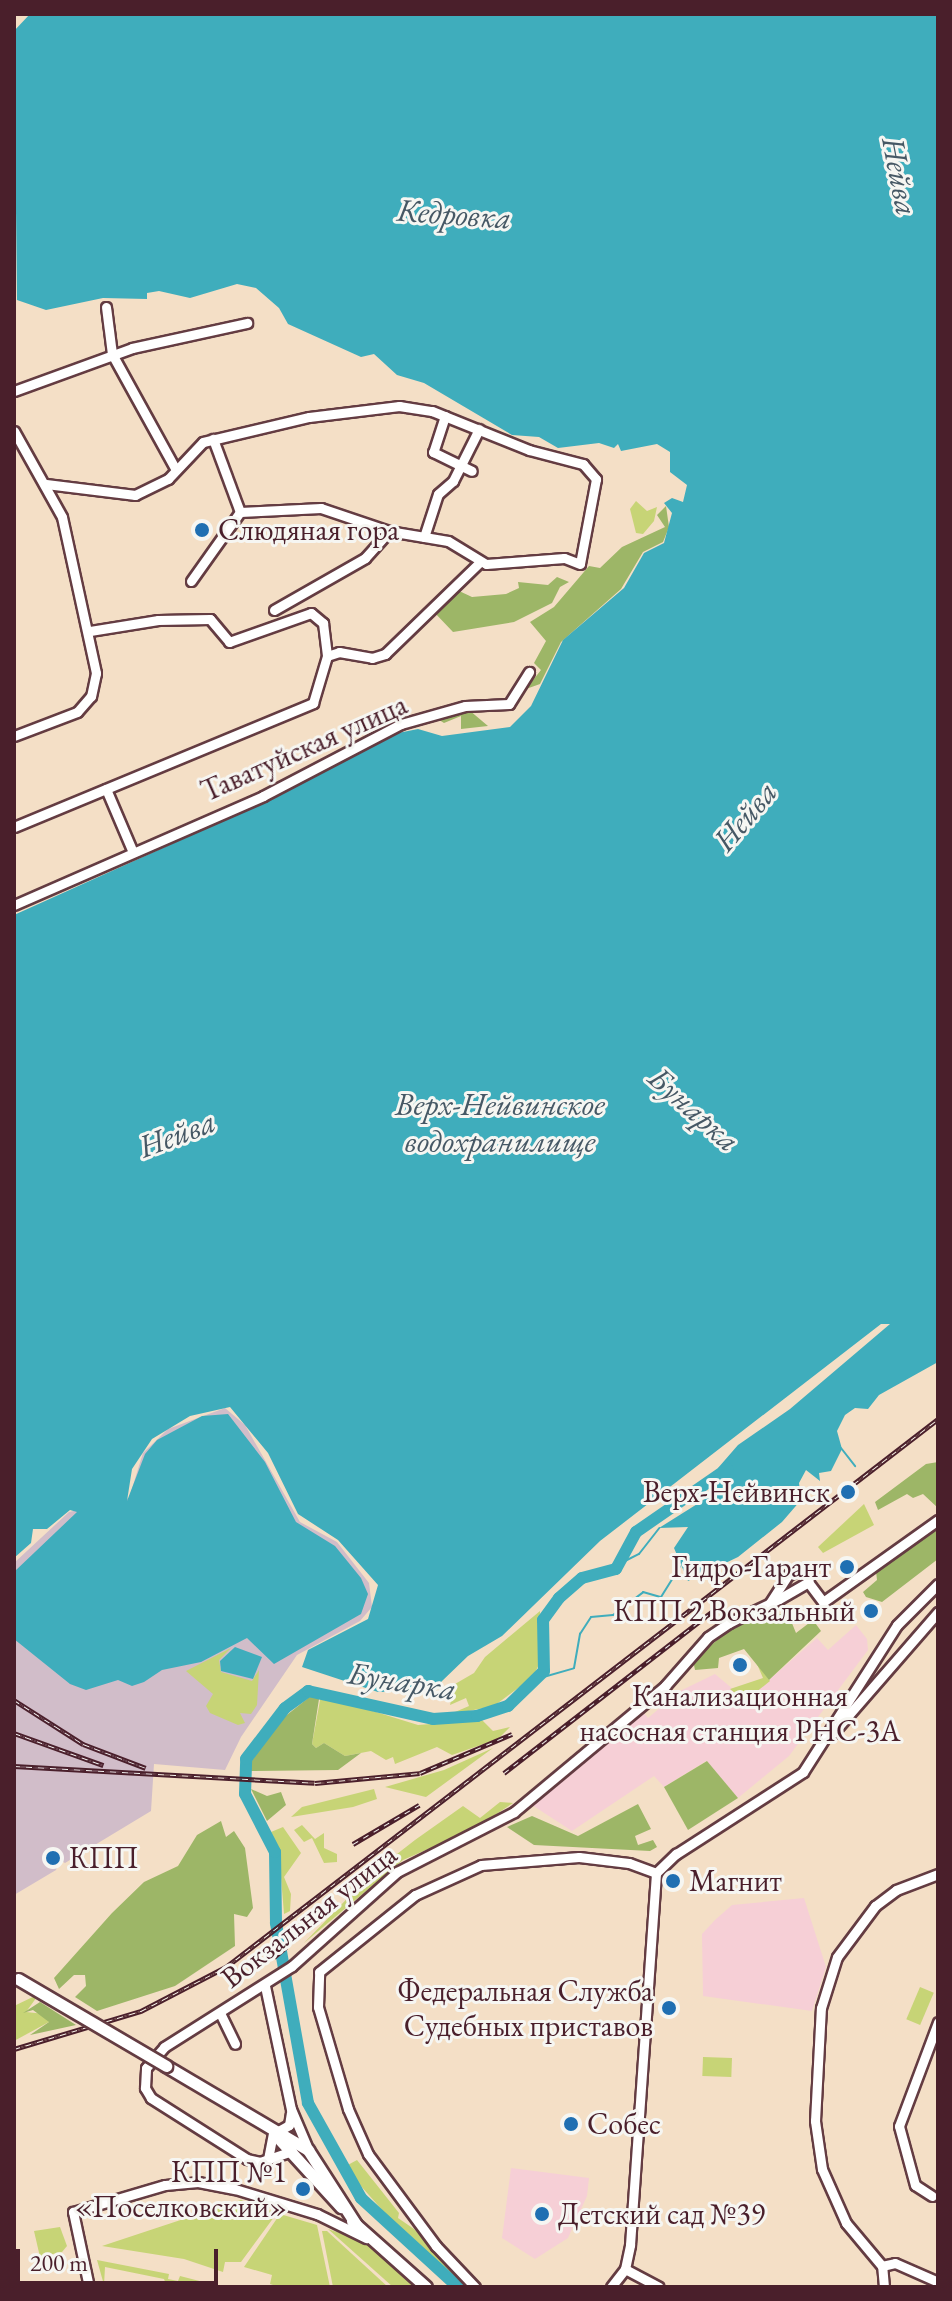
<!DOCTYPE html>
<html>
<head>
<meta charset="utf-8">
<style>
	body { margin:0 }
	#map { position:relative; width:952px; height:2301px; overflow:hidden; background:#f4dfc6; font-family:"EB Garamond",serif }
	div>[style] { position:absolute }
	.built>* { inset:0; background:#f6cfd6 }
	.industrial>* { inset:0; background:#d1bdc9 }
	.green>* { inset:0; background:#c7d476; transform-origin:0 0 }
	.forest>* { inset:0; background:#9db667 }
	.water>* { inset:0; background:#3fadbc }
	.stream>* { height:2px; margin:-1px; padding:0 1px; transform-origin:1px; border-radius:1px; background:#3fadbc }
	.river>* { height:12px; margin:-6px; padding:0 6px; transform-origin:6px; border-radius:6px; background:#3fadbc }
	.roads { filter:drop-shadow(2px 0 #643c42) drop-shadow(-2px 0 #643c42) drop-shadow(0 2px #643c42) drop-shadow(0 -2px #643c42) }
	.minor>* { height:9px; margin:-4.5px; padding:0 4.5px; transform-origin:4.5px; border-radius:4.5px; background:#fff }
	.major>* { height:11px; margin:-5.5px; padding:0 5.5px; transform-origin:5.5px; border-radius:5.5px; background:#fff }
	.rail>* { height:5px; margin-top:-2.5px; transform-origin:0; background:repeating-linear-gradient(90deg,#f6f6f2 0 6px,#4a1f2b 0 12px); box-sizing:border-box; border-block:2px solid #4a1f2b }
	.bridges { filter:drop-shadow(2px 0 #643c42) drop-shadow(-2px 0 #643c42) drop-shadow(0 2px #643c42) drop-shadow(0 -2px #643c42) }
	.major-bridge>* { height:11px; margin:-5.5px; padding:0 5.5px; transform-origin:5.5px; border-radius:5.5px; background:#fff }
	.dots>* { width:22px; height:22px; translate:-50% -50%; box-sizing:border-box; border:4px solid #f6f6f2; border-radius:50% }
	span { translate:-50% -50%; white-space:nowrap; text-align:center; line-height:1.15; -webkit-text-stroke:6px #f6f6f2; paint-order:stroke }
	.poi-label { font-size:30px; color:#4a1f2b }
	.left { translate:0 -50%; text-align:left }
	.right { translate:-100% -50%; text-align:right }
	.street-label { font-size:30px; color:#4a1f2b }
	.water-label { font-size:32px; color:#465865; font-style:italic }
	.frame { position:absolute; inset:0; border:16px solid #4a1f2b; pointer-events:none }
	.scale { position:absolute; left:16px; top:2249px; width:202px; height:36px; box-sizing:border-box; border:4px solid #4a1f2b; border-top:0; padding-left:10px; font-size:24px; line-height:28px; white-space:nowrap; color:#4a1f2b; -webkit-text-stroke:6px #f6f6f2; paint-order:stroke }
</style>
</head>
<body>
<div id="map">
	<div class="built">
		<div style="clip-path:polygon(856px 1625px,867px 1639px,868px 1650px,789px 1756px,738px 1798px,706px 1761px,664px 1787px,654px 1776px,572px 1831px,532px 1805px,642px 1711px,648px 1718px,680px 1691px,715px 1674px,746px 1700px,817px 1638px,828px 1650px)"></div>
		<div style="clip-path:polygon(804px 1898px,826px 1967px,812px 2011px,703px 1996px,702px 1934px,715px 1920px,732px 1905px)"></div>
		<div style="clip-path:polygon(511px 2168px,589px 2178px,587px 2196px,568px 2238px,535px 2259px,502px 2238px)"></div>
	</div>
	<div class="industrial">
		<div style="clip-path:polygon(225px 1408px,245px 1425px,300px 1522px,337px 1542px,369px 1583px,372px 1607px,360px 1621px,297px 1655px,241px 1737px,225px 1770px,154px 1764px,151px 1811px,65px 1863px,60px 1860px,56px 1870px,14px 1895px,14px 1563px,69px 1512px,129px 1498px,143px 1453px,168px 1429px)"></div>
	</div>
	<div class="green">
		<div style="clip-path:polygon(636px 501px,647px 511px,657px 507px,654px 521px,643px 534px,636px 533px,630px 509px)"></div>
		<div style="clip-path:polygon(864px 1504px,874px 1525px,823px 1553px,818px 1547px)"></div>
		<div style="clip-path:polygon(540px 1611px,541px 1660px,533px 1677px,494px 1706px,448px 1715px,469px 1706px,466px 1698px,450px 1705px,455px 1684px,474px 1673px,485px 1657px)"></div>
		<div style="clip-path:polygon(231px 1648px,219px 1660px,221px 1672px,252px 1681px,259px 1670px,257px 1705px,251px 1714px,240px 1713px,245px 1723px,238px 1725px,210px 1713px,206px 1706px,213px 1694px,186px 1671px)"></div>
		<div style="clip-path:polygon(757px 1664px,770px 1681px,745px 1701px,730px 1689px,763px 1678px)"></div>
		<div style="clip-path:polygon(321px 1695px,418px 1725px,482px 1720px,493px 1731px,510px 1727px,498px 1739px,452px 1755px,437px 1747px,395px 1764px,393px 1757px,386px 1760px,371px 1751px,345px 1756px,324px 1743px,316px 1748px,312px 1744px)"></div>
		<div style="clip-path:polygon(493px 1748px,426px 1797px,385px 1787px,444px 1770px)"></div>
		<div style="clip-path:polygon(374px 1789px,377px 1799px,353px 1807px,291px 1817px,302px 1807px)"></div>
		<div style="clip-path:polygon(500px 1802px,513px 1803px,474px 1829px,403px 1860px,304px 1943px,370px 1875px,415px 1840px,463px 1806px,480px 1818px)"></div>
		<div style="clip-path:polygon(302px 1825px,315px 1839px,324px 1833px,324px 1848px,337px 1854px,337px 1862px,324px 1863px,312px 1838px,304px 1842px,294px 1830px)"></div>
		<div style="clip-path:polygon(283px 1827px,301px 1853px,284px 1877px,291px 1894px,290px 1911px,284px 1914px,279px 1853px,271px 1832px)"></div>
		<div style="left:920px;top:1987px;width:15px;height:35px;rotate:23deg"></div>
		<div style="clip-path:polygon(39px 1994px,26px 2012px,45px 2014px,49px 2022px,14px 2041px,14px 2006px)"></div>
		<div style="left:703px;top:2057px;width:29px;height:19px;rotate:2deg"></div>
		<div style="clip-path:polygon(357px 2160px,399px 2213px,398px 2218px,414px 2229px,468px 2287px,380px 2218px,384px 2212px,344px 2167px)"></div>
		<div style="clip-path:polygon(241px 2200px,277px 2213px,241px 2262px,225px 2262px,223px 2272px,184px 2259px,102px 2246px)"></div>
		<div style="clip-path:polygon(280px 2214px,317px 2225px,330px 2287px,279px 2287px,270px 2284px,272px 2275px,244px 2267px)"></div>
		<div style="clip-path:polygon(60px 2227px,67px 2246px,62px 2252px,40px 2257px,34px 2231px)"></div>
		<div style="clip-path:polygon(328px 2229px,363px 2241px,419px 2287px,393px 2287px)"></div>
		<div style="clip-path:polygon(322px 2231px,327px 2231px,388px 2287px,333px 2287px)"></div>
		<div style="clip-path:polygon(97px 2260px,169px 2274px,168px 2279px,178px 2281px,180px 2276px,219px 2286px,167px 2287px,164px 2279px,105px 2267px,104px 2285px)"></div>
	</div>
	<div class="forest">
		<div style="clip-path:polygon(666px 506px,669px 527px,663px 542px,643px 552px,621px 589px,561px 642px,540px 684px,526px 689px,541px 670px,534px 663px,546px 641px,530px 622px,554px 607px,589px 566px,600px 568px,622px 547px,665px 527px,657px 515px)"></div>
		<div style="clip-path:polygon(557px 577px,569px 582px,560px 587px,552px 603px,514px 622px,453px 632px,433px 611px,457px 590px,472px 597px,506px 594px,519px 588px,518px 582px,548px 585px)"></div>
		<div style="clip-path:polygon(469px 710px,488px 726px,461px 729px,461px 716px,444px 723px,436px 718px)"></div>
		<div style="clip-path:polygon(938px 1462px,938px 1508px,923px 1494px,913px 1498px,907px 1494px,878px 1510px,875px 1502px,926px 1464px)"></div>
		<div style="clip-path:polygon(938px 1526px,938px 1559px,882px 1602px,866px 1597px,863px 1592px,877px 1580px,876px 1571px)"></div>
		<div style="clip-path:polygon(787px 1611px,796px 1633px,813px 1620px,821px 1631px,769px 1680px,744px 1649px,719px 1658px,718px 1668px,695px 1670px,693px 1660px,727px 1632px,756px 1617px,766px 1621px)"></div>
		<div style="clip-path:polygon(312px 1695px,319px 1699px,312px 1744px,316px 1748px,324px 1743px,345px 1756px,361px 1753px,338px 1770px,250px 1771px,249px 1765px,278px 1722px)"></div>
		<div style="clip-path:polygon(707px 1761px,738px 1798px,688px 1830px,664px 1787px)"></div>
		<div style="clip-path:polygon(251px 1789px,267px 1796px,281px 1792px,286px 1805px,267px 1821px)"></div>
		<div style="clip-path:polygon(638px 1804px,651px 1829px,635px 1836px,638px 1845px,653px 1840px,657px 1847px,650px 1851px,534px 1845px,507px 1827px,532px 1816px,578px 1836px)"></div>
		<div style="clip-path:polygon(221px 1821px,226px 1837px,234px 1831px,245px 1848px,253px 1908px,247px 1917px,234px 1914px,235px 1946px,175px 1986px,97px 2011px,75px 1997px,86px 1986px,85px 1975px,74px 1975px,59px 1989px,54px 1978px,112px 1913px,144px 1882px,178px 1866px,197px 1835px)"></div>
		<div style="clip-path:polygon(40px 2002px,76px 2025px,30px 2035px,49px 2022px,33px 2010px,23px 2013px)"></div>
	</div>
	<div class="water">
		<div style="clip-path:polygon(30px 14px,938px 14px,938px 1362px,879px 1395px,868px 1409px,855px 1408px,845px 1415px,837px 1431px,842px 1449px,831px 1471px,819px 1473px,820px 1481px,806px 1470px,799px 1483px,801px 1500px,782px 1522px,738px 1557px,688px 1581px,674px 1548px,688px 1527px,659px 1528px,702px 1501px,711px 1492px,718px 1468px,738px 1445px,790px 1409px,890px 1324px,881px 1324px,600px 1541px,502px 1636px,468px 1656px,441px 1682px,421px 1691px,378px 1692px,302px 1667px,308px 1650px,368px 1619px,378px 1585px,338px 1540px,298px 1514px,268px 1453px,230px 1407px,190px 1416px,152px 1439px,132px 1469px,127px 1501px,145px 1454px,157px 1440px,202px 1416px,228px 1414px,265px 1462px,296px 1522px,335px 1546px,361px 1578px,368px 1594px,361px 1614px,274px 1664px,247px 1638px,201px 1662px,162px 1670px,144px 1682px,132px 1686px,118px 1680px,86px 1690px,70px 1684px,14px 1639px,14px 1572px,77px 1512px,70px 1510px,47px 1529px,33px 1529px,31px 1543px,14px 1558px,14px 915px,278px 796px,398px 733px,418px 729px,442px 736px,510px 727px,531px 706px,563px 640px,624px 588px,644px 553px,664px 543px,672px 513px,664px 503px,672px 498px,683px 502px,687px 485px,670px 472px,670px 452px,657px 444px,621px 451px,618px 444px,614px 448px,599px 443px,558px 448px,539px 437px,512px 435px,424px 383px,397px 375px,374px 354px,361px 357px,288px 324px,279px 308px,256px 288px,237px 284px,190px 298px,159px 291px,147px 293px,147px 299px,103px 298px,46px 310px,17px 300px,14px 31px)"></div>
		<div style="clip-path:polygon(235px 1647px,262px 1657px,253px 1679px,221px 1671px,220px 1661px)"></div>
	</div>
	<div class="stream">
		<div style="left:841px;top:1448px;width:23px;rotate:52deg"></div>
		<div style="left:623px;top:1562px;width:18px;rotate:-27deg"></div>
		<div style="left:639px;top:1554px;width:33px;rotate:-52deg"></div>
		<div style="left:540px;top:1678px;width:35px;rotate:-16deg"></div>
		<div style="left:574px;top:1668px;width:35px;rotate:-80deg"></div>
		<div style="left:580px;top:1634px;width:20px;rotate:-57deg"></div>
		<div style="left:591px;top:1617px;width:22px;rotate:-5deg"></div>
		<div style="left:613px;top:1615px;width:38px;rotate:-37deg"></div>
		<div style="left:643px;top:1592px;width:19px;rotate:16deg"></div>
		<div style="left:661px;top:1597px;width:36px;rotate:-58deg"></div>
	</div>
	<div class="river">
		<div style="left:458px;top:2287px;width:132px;rotate:-137.5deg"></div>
		<div style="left:361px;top:2198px;width:109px;rotate:-119.2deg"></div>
		<div style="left:308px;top:2103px;width:183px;rotate:-100.1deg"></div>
		<div style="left:276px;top:1923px;width:71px;rotate:-90.8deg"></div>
		<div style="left:275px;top:1852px;width:65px;rotate:-117.3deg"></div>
		<div style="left:245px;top:1794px;width:35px;rotate:-88deg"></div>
		<div style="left:246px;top:1759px;width:64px;rotate:-52.6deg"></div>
		<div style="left:285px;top:1708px;width:29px;rotate:-36deg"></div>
		<div style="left:308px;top:1691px;width:128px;rotate:12.6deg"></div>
		<div style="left:433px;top:1719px;width:44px;rotate:-3.9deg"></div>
		<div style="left:477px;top:1716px;width:33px;rotate:-18deg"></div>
		<div style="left:508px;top:1706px;width:50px;rotate:-44.2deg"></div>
		<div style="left:544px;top:1671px;width:51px;rotate:-91.1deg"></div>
		<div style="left:543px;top:1620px;width:27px;rotate:-54deg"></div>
		<div style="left:559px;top:1598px;width:30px;rotate:-41deg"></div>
		<div style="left:582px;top:1578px;width:35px;rotate:-15deg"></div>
		<div style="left:616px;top:1569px;width:42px;rotate:-61.6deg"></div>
		<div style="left:636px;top:1532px;width:111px;rotate:-34.7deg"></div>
	</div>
	<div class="roads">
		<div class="minor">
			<div style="left:106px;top:307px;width:47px;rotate:82.7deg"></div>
			<div style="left:112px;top:354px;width:132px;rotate:61.1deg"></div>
			<div style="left:14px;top:391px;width:126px;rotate:-20deg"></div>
			<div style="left:132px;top:348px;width:118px;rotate:-12.3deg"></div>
			<div style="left:445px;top:416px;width:38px;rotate:108deg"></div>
			<div style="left:433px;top:452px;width:43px;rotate:26deg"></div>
			<div style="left:14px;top:431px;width:98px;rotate:60.8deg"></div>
			<div style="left:62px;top:517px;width:160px;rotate:77.7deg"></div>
			<div style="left:96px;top:673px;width:24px;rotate:102deg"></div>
			<div style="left:91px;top:696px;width:21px;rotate:131deg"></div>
			<div style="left:77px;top:712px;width:67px;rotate:159.1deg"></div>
			<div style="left:46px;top:484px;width:90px;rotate:7deg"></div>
			<div style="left:135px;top:495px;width:37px;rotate:-26deg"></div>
			<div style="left:168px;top:479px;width:51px;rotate:-46.6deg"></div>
			<div style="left:203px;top:442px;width:109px;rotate:-13.3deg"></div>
			<div style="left:309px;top:417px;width:91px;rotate:-7deg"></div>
			<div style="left:399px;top:406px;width:33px;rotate:9deg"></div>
			<div style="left:432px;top:411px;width:105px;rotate:21.9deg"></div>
			<div style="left:529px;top:450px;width:56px;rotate:14.5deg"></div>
			<div style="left:583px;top:464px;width:20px;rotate:49deg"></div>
			<div style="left:596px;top:479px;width:86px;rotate:100.7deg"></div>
			<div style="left:580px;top:564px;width:17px;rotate:-159deg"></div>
			<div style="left:564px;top:558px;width:78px;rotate:175.6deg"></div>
			<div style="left:486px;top:564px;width:44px;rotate:-148.8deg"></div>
			<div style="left:448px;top:541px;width:60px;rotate:-170.4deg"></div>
			<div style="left:389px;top:531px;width:72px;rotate:-161.3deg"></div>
			<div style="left:321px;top:508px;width:81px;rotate:177.2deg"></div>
			<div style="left:424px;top:537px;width:45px;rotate:-72deg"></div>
			<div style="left:438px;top:494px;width:20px;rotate:-41deg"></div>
			<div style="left:453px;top:481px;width:58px;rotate:-63.4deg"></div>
			<div style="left:191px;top:581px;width:85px;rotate:-54.6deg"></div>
			<div style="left:240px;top:512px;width:78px;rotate:-110.3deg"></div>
			<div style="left:274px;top:610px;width:105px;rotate:-29.7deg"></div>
			<div style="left:365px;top:558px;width:36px;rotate:-48deg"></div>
			<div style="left:90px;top:631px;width:69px;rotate:-9.2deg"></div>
			<div style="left:158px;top:620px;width:52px;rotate:-1.1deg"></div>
			<div style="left:210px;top:619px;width:30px;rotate:50deg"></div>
			<div style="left:229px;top:642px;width:87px;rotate:-19.5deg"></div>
			<div style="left:311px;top:613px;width:16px;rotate:40deg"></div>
			<div style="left:323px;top:623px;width:33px;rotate:83deg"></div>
			<div style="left:106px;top:789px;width:66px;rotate:66.9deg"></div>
			<div style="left:14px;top:827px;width:324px;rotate:-22.5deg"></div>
			<div style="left:313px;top:703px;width:49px;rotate:-73.4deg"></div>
			<div style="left:327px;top:656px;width:13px;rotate:-18deg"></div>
			<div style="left:339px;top:652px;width:34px;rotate:10deg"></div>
			<div style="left:372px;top:658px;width:14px;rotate:-17deg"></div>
			<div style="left:385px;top:654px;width:132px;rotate:-44.1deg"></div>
			<div style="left:14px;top:905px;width:272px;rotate:-23.6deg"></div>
			<div style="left:263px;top:796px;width:156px;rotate:-27.6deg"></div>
			<div style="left:401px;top:724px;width:66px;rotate:-15.7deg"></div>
			<div style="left:465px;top:706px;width:44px;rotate:-2.6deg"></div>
			<div style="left:509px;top:704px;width:38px;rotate:-58deg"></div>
			<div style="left:808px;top:1582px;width:25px;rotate:53deg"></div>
			<div style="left:823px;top:1602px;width:141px;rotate:-35.5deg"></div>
			<div style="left:832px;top:1734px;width:162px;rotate:-49deg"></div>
			<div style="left:265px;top:1986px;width:126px;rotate:78.1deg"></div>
			<div style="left:291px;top:2109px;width:43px;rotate:67deg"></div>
			<div style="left:221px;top:2015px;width:32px;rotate:64deg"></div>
			<div style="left:292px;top:2151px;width:34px;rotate:161deg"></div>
			<div style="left:260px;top:2162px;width:13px;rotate:-167deg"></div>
			<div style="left:247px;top:2159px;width:114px;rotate:-147.6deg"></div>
			<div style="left:151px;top:2098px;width:12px;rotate:-121deg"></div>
			<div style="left:145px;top:2088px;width:20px;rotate:-87deg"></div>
			<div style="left:146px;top:2068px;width:28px;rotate:-49deg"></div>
			<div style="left:164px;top:2047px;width:151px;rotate:-32.3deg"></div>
			<div style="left:292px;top:1966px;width:141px;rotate:-41.8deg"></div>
			<div style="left:397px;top:1872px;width:131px;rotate:-27.1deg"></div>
			<div style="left:514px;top:1812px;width:197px;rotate:-39.8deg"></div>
			<div style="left:665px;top:1686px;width:65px;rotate:-48.7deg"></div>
			<div style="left:708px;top:1637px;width:25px;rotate:-34deg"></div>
			<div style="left:729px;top:1623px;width:13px;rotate:-27deg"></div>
			<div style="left:741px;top:1617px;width:31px;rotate:-25deg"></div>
			<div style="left:769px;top:1604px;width:11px;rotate:-27deg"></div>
			<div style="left:779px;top:1599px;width:34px;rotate:-30deg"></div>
			<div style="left:808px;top:1582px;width:9px;rotate:-77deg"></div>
			<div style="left:810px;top:1573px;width:10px;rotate:-156deg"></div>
			<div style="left:801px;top:1569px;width:14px;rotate:155deg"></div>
			<div style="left:788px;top:1575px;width:35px;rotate:123deg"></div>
			<div style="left:268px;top:2159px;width:25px;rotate:-79deg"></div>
			<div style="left:273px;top:2134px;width:18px;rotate:-29deg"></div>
			<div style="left:289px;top:2125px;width:12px;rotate:-81deg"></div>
			<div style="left:932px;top:2196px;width:20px;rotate:-147deg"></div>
			<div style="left:915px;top:2185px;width:61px;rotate:-105.2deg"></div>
			<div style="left:899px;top:2126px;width:111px;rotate:-69.4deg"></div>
			<div style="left:882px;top:2266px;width:13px;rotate:-13deg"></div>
			<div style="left:895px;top:2263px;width:47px;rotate:23.8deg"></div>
			<div style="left:625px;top:2269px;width:38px;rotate:28deg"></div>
			<div style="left:89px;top:2287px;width:77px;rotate:-102deg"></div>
			<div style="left:73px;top:2212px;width:96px;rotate:-16.4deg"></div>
			<div style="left:165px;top:2185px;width:33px;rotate:-5deg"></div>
			<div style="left:198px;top:2182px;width:38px;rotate:11deg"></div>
			<div style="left:235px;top:2189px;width:86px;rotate:17deg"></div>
			<div style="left:317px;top:2214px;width:55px;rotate:26.1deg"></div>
			<div style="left:475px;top:2287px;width:57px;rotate:-133.6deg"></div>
			<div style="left:436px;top:2246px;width:114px;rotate:-126.5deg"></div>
			<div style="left:368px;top:2154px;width:49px;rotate:-114deg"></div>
			<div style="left:348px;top:2109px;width:106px;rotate:-106.4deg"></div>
			<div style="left:318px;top:2007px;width:35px;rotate:-88deg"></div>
			<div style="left:319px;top:1972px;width:123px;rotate:-38.7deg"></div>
			<div style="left:415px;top:1895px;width:72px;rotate:-24.4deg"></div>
			<div style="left:481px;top:1865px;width:98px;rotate:-4.7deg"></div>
			<div style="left:579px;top:1857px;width:50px;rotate:6.8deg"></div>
			<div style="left:629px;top:1863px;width:29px;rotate:20deg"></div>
			<div style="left:611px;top:2287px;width:23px;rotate:-52deg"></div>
			<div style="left:625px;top:2269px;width:25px;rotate:-78deg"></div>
			<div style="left:630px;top:2245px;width:373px;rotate:-86deg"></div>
			<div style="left:656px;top:1873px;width:28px;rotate:-44deg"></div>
			<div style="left:676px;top:1854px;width:151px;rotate:-32.8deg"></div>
			<div style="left:803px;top:1772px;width:174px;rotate:-57.4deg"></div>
			<div style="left:897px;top:1625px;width:58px;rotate:-45deg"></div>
			<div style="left:884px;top:2287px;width:21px;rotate:-95deg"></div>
			<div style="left:882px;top:2266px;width:56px;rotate:-129.9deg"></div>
			<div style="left:846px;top:2223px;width:59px;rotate:-114deg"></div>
			<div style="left:822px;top:2169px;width:49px;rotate:-98.3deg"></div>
			<div style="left:815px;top:2121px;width:113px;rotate:-87deg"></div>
			<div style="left:821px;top:2008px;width:53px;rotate:-72.6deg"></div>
			<div style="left:837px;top:1957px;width:64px;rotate:-53.3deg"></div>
			<div style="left:875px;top:1906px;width:26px;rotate:-37deg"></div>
			<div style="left:896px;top:1890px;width:45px;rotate:-20.9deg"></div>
		</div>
		<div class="major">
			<div style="left:166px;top:2066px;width:165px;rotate:30.6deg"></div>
			<div style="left:308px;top:2150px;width:90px;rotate:57.2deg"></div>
			<div style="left:280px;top:2140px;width:91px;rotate:47.7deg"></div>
			<div style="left:352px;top:2221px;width:99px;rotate:41.7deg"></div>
		</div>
	</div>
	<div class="rail">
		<div style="left:14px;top:1700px;width:82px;rotate:32.5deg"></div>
		<div style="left:83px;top:1744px;width:67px;rotate:20.9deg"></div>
		<div style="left:14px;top:1733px;width:95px;rotate:19.8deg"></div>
		<div style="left:14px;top:1766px;width:301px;rotate:3.2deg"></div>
		<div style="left:315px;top:1783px;width:105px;rotate:-5.4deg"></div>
		<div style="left:420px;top:1773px;width:100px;rotate:-23deg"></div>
		<div style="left:504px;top:1773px;width:269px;rotate:-37.8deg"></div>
		<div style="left:353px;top:1844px;width:77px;rotate:-30.6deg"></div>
		<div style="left:274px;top:1957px;width:16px;rotate:-40deg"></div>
		<div style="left:14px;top:2049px;width:133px;rotate:-16.7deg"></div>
		<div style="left:141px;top:2011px;width:96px;rotate:-27.4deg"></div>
		<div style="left:226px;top:1967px;width:898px;rotate:-37.58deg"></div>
	</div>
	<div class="bridges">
		<div class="major-bridge">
			<div style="left:18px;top:1979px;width:172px;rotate:30.4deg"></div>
		</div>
	</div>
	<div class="dots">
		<div style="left:202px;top:530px;background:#1f6fb2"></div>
		<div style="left:848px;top:1492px;background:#1f6fb2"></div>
		<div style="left:847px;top:1567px;background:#1f6fb2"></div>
		<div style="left:871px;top:1611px;background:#1f6fb2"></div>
		<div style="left:740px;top:1665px;background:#1f6fb2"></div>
		<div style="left:53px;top:1858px;background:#1f6fb2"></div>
		<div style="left:673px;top:1881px;background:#1f6fb2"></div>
		<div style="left:669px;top:2008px;background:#1f6fb2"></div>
		<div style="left:571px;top:2124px;background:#1f6fb2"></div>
		<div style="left:303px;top:2189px;background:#1f6fb2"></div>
		<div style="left:542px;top:2214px;background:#1f6fb2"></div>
	</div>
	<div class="poi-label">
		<span class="left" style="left:218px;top:530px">Слюдяная гора</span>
		<span class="right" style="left:830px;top:1492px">Верх-Нейвинск</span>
		<span class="right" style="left:831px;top:1567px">Гидро-Гарант</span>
		<span class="right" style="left:855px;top:1611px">КПП 2 Вокзальный</span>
		<span style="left:740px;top:1713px">Канализационная<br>насосная станция РНС-3А</span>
		<span class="left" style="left:69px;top:1858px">КПП</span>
		<span class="left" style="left:689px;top:1881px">Магнит</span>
		<span class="right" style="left:653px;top:2008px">Федеральная Служба<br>Судебных приставов</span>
		<span class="left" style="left:587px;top:2124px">Собес</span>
		<span class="right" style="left:287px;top:2189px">КПП №1<br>«Поселковский»</span>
		<span class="left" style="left:558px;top:2214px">Детский сад №39</span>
	</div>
	<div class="street-label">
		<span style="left:304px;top:748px;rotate:-24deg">Таватуйская улица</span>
		<span style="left:309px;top:1916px;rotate:-38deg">Вокзальная улица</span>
	</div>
	<div class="water-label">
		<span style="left:900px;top:176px;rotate:79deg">Нейва</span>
		<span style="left:454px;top:214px;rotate:4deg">Кедровка</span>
		<span style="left:745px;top:816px;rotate:-50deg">Нейва</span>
		<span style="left:500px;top:1123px">Верх-Нейвинское<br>водохранилище</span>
		<span style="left:694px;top:1109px;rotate:42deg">Бунарка</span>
		<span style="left:177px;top:1134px;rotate:-21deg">Нейва</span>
		<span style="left:402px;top:1681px;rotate:9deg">Бунарка</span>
	</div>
	<div class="frame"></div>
	<div class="scale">200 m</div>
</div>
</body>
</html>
